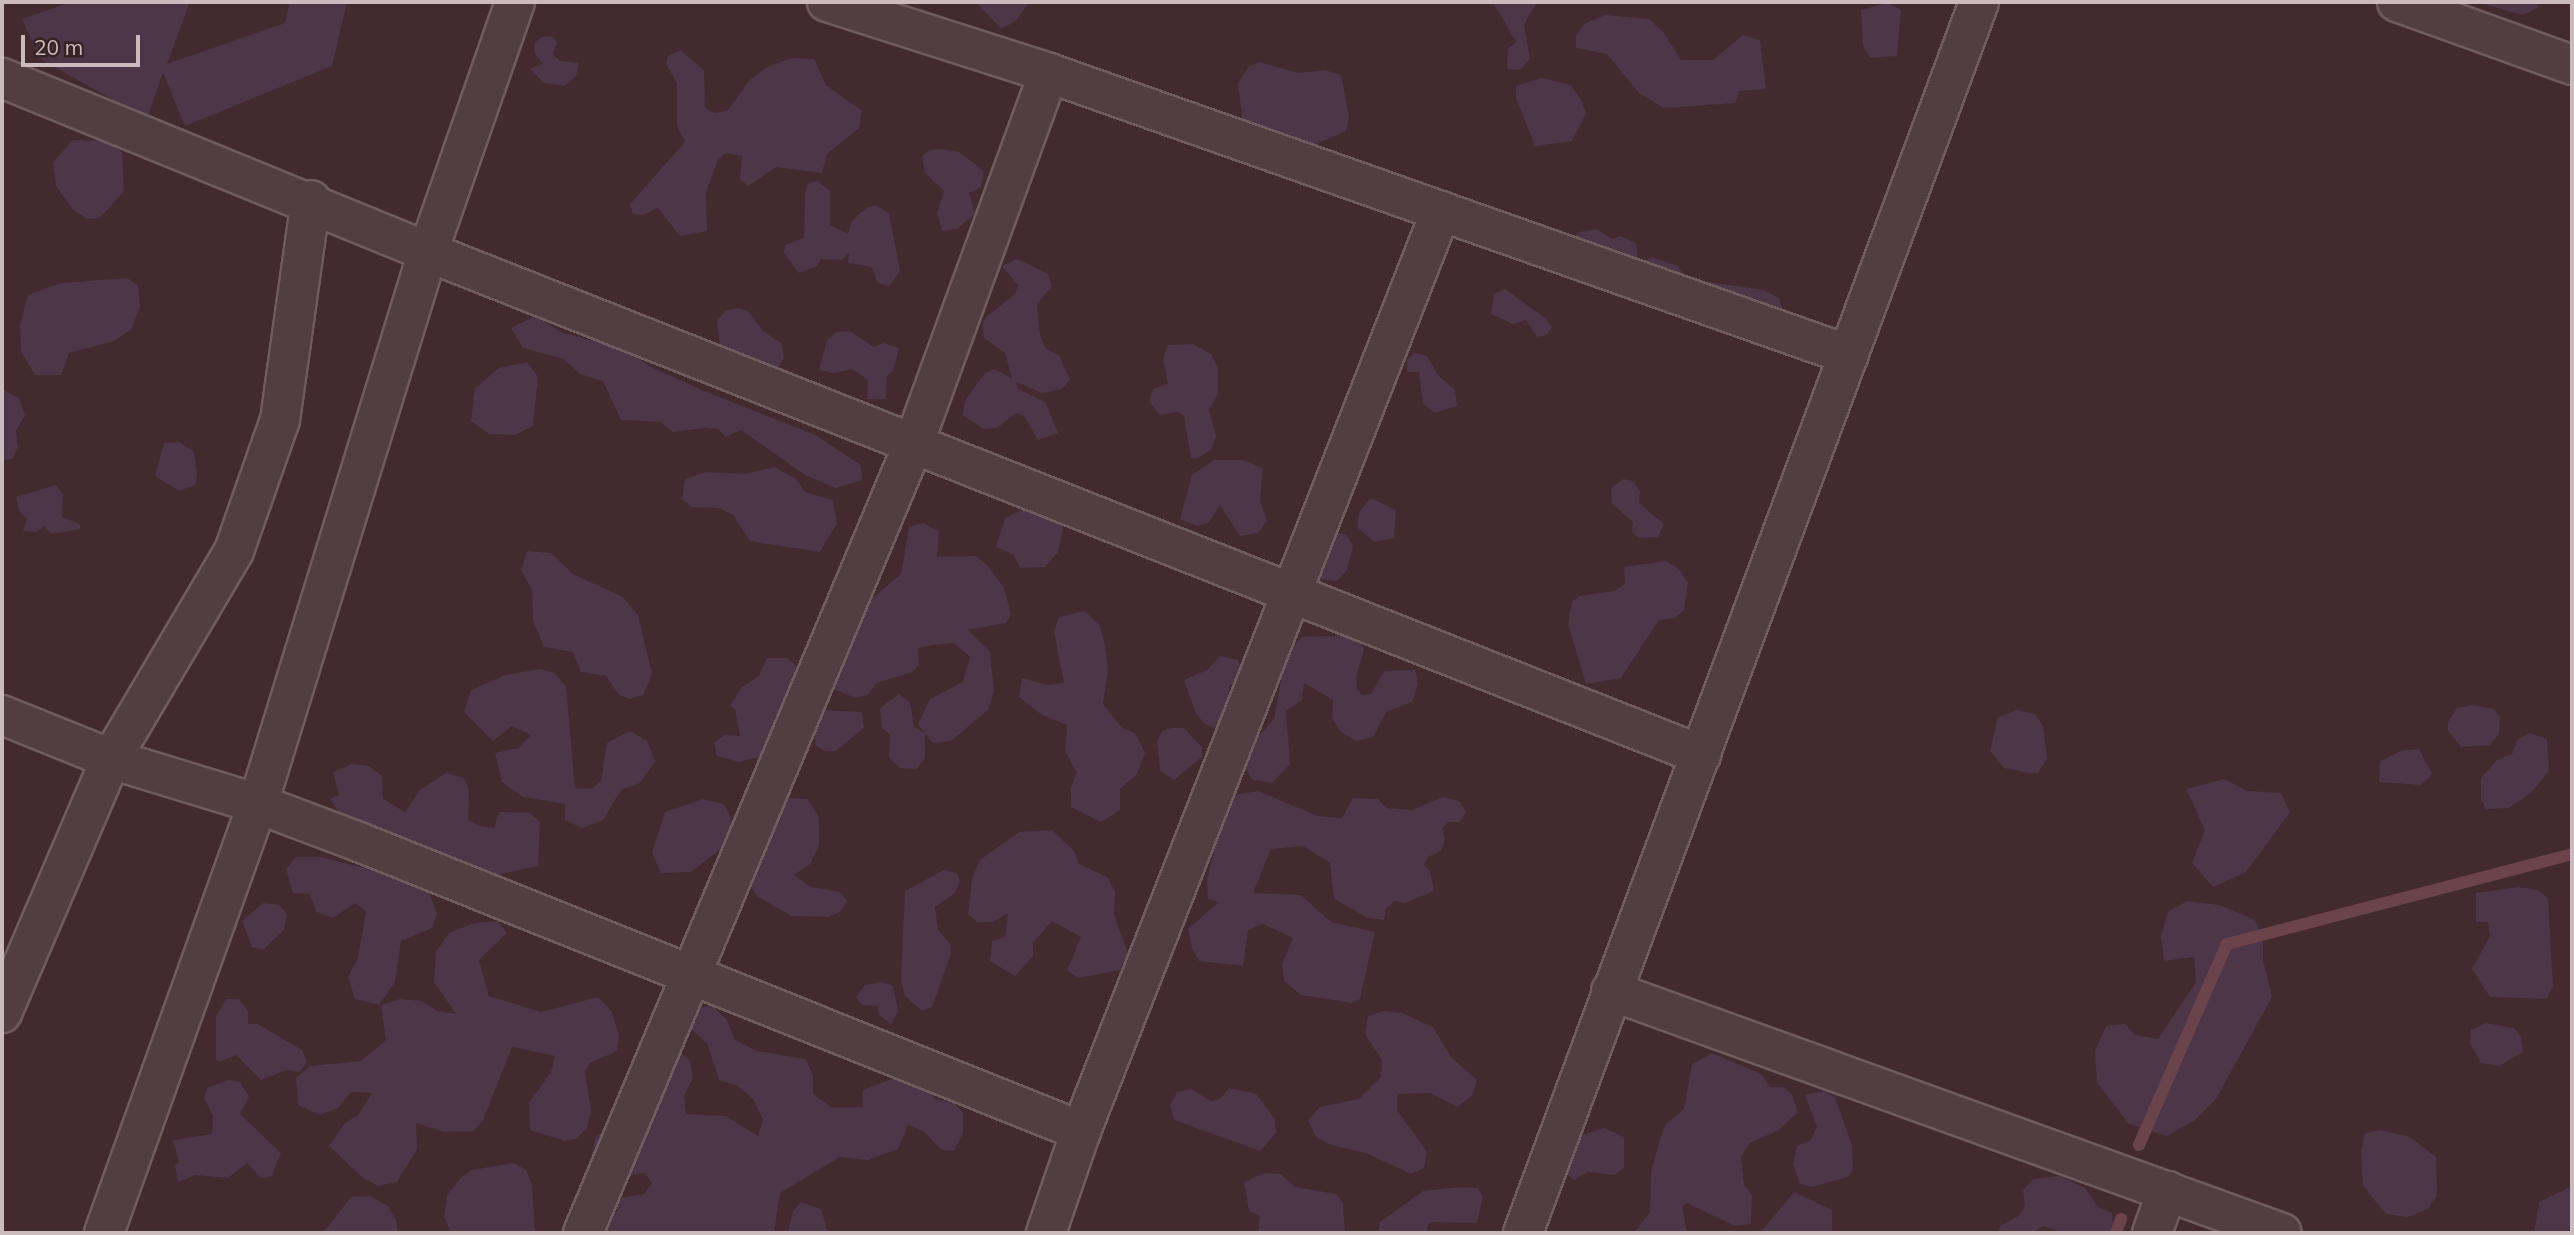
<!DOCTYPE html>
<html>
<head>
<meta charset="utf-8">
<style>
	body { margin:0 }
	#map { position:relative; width:2574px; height:1235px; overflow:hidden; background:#422a2f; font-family:Mulish,sans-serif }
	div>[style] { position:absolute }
	.green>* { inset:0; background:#4c3648 }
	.stream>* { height:12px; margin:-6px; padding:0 6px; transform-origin:6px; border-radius:6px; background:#6b434a }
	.roads { filter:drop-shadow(2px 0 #6f5c5f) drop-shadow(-2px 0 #6f5c5f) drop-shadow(0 2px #6f5c5f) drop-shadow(0 -2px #6f5c5f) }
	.street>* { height:38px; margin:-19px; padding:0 19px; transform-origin:19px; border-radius:19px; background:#523e42 }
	span { translate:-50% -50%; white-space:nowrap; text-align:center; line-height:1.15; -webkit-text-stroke:5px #372326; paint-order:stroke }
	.frame { position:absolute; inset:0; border:4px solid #ccbbbe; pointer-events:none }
	.scale { position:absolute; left:21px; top:35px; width:119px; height:32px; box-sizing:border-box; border:4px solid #ccbbbe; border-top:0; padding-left:9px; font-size:21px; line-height:24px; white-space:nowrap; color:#ccbbbe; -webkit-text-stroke:5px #372326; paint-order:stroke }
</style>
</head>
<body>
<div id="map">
	<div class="green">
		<div style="clip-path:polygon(72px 2px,190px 2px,167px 64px,285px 23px,290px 2px,347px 2px,332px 66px,185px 126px,163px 73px,147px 119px,39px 58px,22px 19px)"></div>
		<div style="clip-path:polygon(976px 2px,1029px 2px,1016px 21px,1001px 29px)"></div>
		<div style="clip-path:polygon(1493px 2px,1537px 2px,1524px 25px,1530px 59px,1520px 70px,1507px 69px,1508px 49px,1516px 42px)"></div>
		<div style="clip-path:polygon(2477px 2px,2537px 2px,2538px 8px,2522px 15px)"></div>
		<div style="clip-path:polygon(1887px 3px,1901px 10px,1897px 56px,1870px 58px,1863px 45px,1861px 10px)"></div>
		<div style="clip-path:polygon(1605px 15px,1649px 19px,1664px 33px,1681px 60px,1713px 60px,1743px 35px,1760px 40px,1766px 89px,1740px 91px,1735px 103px,1664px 108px,1639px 93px,1607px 54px,1576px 48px,1576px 36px,1584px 24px)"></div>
		<div style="clip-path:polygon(542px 37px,553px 37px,557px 42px,553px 54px,560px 61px,579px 63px,576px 76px,565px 86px,544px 83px,530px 69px,543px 64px,535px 54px,535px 42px)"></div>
		<div style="clip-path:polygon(681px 50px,704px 71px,705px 107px,714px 113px,727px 111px,750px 80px,767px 67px,792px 58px,814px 59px,826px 85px,862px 111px,859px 128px,827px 154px,822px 173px,776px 167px,748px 186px,740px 179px,742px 156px,726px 153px,718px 160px,706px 192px,707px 231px,680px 236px,658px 208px,643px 215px,633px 214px,630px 204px,685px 142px,677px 125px,677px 83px,666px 64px,668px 56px)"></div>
		<div style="clip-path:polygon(1260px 62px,1298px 73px,1325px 70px,1341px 75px,1349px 117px,1346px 131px,1311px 146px,1252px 132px,1242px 117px,1238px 83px,1249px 66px)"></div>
		<div style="clip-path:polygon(1541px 78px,1571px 85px,1582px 102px,1586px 114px,1572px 141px,1535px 146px,1516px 98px,1516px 86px)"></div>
		<div style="clip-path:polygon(73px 140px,105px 141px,122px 152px,124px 191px,100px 218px,87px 219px,72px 209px,56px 186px,53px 162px)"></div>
		<div style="clip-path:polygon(942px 149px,959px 152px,984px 171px,981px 187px,969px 193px,975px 214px,957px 229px,942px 231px,937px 213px,944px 191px,925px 173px,922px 157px,929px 150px)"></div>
		<div style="clip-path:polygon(818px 181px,830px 191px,830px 225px,848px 234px,852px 221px,866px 208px,875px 205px,889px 213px,900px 271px,889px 287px,877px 282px,872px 267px,848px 263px,849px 253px,842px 260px,821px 259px,817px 266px,799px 273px,784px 253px,785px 245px,804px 238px,805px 192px,809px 183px)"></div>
		<div style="clip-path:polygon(1597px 229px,1612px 239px,1620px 236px,1636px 243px,1638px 258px,1630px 273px,1572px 239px,1579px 232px)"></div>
		<div style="clip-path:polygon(1651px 257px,1678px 266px,1686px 279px,1643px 263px)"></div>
		<div style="clip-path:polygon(1017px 259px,1048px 274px,1052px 286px,1037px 304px,1040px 335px,1046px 349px,1059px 355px,1070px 379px,1062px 389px,1042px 393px,1016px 382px,1018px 389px,1045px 402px,1058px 433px,1038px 440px,1024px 416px,1016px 413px,997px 428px,984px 429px,962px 415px,966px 399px,985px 373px,994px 369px,1012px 378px,1005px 353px,984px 338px,982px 325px,987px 316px,1015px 294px,1018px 285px,1002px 266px)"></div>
		<div style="clip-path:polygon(127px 278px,138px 285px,140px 307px,131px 330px,114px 341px,69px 353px,61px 375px,35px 375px,21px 352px,20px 325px,28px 295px,61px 283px)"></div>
		<div style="clip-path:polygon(1701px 281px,1764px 290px,1779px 298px,1785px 316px,1698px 287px)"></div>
		<div style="clip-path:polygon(1505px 289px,1545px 318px,1552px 327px,1547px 335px,1537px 337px,1526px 320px,1513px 324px,1491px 314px,1494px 294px)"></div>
		<div style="clip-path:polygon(738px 308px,749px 312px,763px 331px,781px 343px,784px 358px,780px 365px,765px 373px,747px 353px,721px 354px,717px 321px,725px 311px)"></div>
		<div style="clip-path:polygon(535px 316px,563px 333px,627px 350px,649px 366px,704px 391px,815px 435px,861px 465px,862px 480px,836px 488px,805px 475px,741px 430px,726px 437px,718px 429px,704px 428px,673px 432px,660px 422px,621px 420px,603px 381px,580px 374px,564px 359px,523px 348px,511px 328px)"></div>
		<div style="clip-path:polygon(850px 331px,874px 347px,884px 343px,899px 348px,893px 371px,887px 376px,886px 399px,867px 399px,868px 380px,852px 369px,834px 373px,819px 370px,827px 340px,836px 332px)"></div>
		<div style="clip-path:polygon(1193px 344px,1211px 354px,1218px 369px,1218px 394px,1209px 410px,1216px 437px,1211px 450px,1198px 458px,1191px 458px,1184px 416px,1178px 412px,1159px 415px,1149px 401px,1153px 389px,1168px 384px,1163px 359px,1168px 345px)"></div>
		<div style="clip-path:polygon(1415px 353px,1427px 356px,1438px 375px,1455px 390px,1457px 406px,1435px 413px,1423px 404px,1419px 372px,1407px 372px,1407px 359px)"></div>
		<div style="clip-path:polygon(527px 362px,538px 377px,533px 426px,515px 435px,489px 434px,471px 421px,475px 388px,499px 368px)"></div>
		<div style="clip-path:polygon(2px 389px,19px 398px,25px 415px,16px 431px,18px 447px,12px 459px,3px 460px)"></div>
		<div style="clip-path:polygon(179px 442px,194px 452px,197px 475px,195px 485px,179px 491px,155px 476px,164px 443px)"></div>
		<div style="clip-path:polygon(1214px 460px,1243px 460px,1263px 468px,1260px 501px,1267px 521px,1258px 533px,1240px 536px,1220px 505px,1208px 523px,1197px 526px,1180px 519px,1192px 475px)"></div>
		<div style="clip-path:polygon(774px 467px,796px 479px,805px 492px,833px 500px,837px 523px,820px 552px,750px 541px,733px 515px,718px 508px,691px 507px,682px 499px,685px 479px,705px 472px,745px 474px)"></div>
		<div style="clip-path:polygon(1623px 479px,1634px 481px,1640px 492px,1639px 503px,1664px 524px,1658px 537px,1638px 538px,1632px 532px,1633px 522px,1612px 504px,1611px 488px)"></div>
		<div style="clip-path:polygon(56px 485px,63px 495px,62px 517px,80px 524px,80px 529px,51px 534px,44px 526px,37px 532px,23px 531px,27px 519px,19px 511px,16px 497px)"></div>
		<div style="clip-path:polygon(1371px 498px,1396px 510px,1394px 538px,1374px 542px,1357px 527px,1359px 512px)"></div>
		<div style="clip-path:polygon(1027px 508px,1056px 516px,1063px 527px,1058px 552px,1045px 567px,1020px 568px,1013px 554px,996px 547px,1005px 518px)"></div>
		<div style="clip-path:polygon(923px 523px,939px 531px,937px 557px,976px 556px,987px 565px,1004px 588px,1011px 614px,1006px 623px,968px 630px,990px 652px,994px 692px,988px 710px,951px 741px,933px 743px,925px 734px,925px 758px,917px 769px,900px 768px,889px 758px,890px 735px,882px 728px,880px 708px,899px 694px,910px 702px,914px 727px,924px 733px,918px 724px,930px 699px,963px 682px,970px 657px,954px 643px,933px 645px,918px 648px,919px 664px,913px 672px,876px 683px,868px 695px,855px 698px,829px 687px,863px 606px,901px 574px,909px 527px)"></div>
		<div style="clip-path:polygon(1335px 532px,1347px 535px,1353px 546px,1347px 570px,1337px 581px,1316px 579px)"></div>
		<div style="clip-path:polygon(527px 551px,551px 553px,573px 574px,623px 597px,638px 615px,652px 674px,643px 695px,629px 699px,619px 695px,606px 676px,581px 672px,573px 652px,544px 647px,533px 620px,532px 590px,521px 570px)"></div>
		<div style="clip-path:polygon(1666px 561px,1679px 569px,1688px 583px,1684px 610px,1675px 618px,1659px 620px,1621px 678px,1586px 684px,1568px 624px,1572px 602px,1579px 596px,1614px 591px,1625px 584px,1624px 567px)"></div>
		<div style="clip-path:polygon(1085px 611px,1100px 626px,1105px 646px,1108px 670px,1103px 704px,1122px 728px,1135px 733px,1145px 753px,1137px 774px,1120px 789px,1120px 810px,1101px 822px,1071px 807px,1071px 787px,1077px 773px,1065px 751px,1067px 725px,1042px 715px,1019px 697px,1022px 678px,1048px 685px,1064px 683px,1054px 631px,1059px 617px)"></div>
		<div style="clip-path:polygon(1357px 635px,1364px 650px,1356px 676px,1357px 689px,1362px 695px,1371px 694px,1384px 671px,1415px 670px,1418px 684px,1412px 702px,1386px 712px,1373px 737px,1356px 741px,1340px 731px,1332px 718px,1333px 700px,1304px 683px,1302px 700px,1286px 711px,1290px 764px,1272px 783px,1252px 780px,1241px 756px,1274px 719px,1285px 658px,1301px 637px)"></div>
		<div style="clip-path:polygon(1220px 656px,1238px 660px,1244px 674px,1239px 685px,1230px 685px,1224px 722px,1216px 728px,1204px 724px,1196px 713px,1184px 680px,1207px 670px)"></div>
		<div style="clip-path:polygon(767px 658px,788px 658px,799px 669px,764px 756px,739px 762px,717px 756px,714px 743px,724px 735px,740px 736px,735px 709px,730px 706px,742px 687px,759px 676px)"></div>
		<div style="clip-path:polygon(540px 669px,554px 673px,566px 686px,575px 788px,591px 789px,601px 781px,607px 743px,630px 731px,647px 741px,655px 761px,640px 783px,621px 790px,603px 820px,582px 828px,565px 820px,565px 804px,523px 797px,502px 782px,495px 753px,518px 748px,531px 735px,512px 726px,493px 741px,464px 712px,471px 690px,505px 675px)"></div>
		<div style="clip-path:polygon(2473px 705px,2494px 709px,2500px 717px,2499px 734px,2490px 745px,2461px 747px,2448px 731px,2448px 722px,2457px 708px)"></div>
		<div style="clip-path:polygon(819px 710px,862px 712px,864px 728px,836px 751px,825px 751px,816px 746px,813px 725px)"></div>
		<div style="clip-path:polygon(2017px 710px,2035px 714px,2043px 726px,2047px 759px,2037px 774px,2004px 768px,1990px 751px,1998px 717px)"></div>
		<div style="clip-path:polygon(1171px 728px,1184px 728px,1202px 747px,1202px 757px,1174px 780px,1160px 771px,1157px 742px,1162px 731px)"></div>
		<div style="clip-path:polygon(2530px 733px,2547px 739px,2549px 771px,2531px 793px,2509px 808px,2486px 809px,2481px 799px,2481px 778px,2497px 760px,2512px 754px,2518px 739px)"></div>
		<div style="clip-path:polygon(2419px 749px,2432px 774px,2421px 785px,2379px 782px,2380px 761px,2401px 751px)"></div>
		<div style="clip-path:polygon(352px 764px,369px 766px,382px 776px,383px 799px,405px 812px,420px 790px,446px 773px,464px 778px,469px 790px,468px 820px,479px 826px,494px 828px,499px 812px,530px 813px,540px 822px,538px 866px,492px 876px,330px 822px,340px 814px,330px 799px,339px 795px,333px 772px)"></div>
		<div style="clip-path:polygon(2225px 779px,2247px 791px,2281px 793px,2290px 812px,2246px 872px,2213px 887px,2192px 863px,2205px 830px,2186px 789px)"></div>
		<div style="clip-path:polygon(1258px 791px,1318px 816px,1342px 818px,1353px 798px,1378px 799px,1386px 808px,1412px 810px,1443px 797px,1459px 801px,1466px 812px,1460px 822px,1448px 822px,1442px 829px,1445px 839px,1441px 851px,1428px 857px,1424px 865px,1430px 871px,1434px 891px,1405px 903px,1394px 901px,1386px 909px,1384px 920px,1368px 918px,1334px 899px,1330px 863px,1303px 846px,1271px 849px,1253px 893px,1301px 895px,1331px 922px,1375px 932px,1360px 999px,1352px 1003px,1301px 995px,1284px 981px,1282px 964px,1293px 938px,1263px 924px,1248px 930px,1243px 966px,1199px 961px,1192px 948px,1188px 929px,1219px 902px,1208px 899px,1207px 880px,1222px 818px,1233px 795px)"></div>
		<div style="clip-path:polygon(771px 797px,808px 799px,819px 818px,819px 845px,810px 864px,794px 875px,811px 887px,840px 892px,847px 901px,840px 912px,828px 917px,791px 916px,757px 896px,750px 884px)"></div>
		<div style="clip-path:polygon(703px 799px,724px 804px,736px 830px,730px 842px,691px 872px,661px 873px,652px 853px,665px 812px)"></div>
		<div style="clip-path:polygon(1052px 830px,1074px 851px,1079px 864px,1107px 877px,1115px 891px,1114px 915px,1128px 953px,1120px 970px,1078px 978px,1067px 970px,1081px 937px,1052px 921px,1033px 943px,1033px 956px,1015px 976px,990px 961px,992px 941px,1005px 937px,1008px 913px,993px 922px,977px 922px,968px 914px,972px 878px,980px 860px,1019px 832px)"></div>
		<div style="clip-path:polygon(296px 857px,320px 857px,414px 880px,429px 891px,437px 914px,432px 928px,401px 941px,395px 982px,379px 1005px,355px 999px,348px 977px,358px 958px,366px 911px,355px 903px,333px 918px,317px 912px,309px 894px,293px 893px,286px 869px)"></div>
		<div style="clip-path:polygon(944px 870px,957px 873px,960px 881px,955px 893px,935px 907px,938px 930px,951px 945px,950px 956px,932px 1007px,922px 1011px,905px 996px,901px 980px,905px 891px)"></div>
		<div style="clip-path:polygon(2518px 887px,2538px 890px,2548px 898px,2553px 986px,2547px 999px,2490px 997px,2472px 969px,2490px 936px,2488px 922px,2476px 922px,2476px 893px)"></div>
		<div style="clip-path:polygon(2187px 901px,2220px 905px,2255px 920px,2263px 939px,2263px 960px,2272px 997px,2216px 1099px,2195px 1120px,2167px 1136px,2129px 1124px,2097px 1083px,2095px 1051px,2106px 1026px,2125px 1024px,2135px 1035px,2158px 1039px,2196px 982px,2194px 957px,2164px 961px,2161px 937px,2168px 912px)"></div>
		<div style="clip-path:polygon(263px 903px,279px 905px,287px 914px,284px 930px,264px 949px,252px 947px,242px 921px)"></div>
		<div style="clip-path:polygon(498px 921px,507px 933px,479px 960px,489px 996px,541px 1012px,598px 997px,612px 1012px,619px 1036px,617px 1051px,590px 1063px,585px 1072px,591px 1110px,587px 1128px,576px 1139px,565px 1141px,530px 1130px,529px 1103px,551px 1072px,555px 1056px,512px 1047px,483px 1120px,474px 1131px,444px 1132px,416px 1123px,417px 1149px,397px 1182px,378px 1186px,363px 1178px,329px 1146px,345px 1123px,358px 1115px,372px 1093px,351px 1092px,338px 1108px,320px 1115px,298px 1105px,296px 1078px,310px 1066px,361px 1061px,386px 1040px,381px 1005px,400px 999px,422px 1001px,437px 1011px,456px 1014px,434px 982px,436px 952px,449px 933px,474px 923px)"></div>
		<div style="clip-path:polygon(882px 982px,892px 985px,895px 995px,898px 1011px,891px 1025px,879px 1014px,877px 1006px,862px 1005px,856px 997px,865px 985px)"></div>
		<div style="clip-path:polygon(226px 999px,239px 999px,248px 1011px,248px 1024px,258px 1024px,302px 1050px,307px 1062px,300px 1072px,286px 1070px,261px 1080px,236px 1055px,219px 1062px,216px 1059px,216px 1016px)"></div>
		<div style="clip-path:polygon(713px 1006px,726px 1019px,735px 1040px,757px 1051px,806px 1059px,813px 1076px,813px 1094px,831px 1107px,862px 1107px,863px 1090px,904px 1074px,926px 1086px,935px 1099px,954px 1103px,963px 1112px,963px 1133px,954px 1151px,942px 1150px,923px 1131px,908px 1125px,898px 1149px,868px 1160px,840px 1157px,780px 1193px,774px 1233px,602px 1233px,618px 1209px,614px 1199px,644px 1194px,652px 1183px,645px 1173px,606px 1179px,590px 1162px,596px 1136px,636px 1122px,652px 1076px,637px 1043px,644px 1036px,658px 1032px,690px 1061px,693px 1078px,684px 1096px,686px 1114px,726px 1116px,758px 1136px,763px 1120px,753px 1099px,738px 1086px,719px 1080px,707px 1043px,681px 1020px,684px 1009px)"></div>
		<div style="clip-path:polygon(1384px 1011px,1402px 1013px,1433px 1027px,1451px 1057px,1477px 1080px,1472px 1095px,1458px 1107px,1430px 1093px,1398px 1094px,1397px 1110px,1427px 1152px,1424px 1168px,1411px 1174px,1366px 1153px,1331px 1145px,1316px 1137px,1308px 1120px,1320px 1107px,1359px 1099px,1381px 1077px,1382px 1060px,1365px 1034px,1368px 1016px)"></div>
		<div style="clip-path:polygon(2486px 1023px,2514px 1028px,2521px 1037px,2523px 1052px,2499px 1066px,2481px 1063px,2470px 1043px,2471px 1030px)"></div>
		<div style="clip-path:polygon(1712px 1053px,1761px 1074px,1770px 1087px,1783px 1087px,1792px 1095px,1798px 1112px,1779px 1130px,1750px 1143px,1741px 1157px,1744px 1185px,1752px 1195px,1751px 1224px,1735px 1226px,1687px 1203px,1682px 1206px,1687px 1233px,1634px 1233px,1650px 1212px,1651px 1173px,1660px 1139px,1666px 1124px,1684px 1109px,1692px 1064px)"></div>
		<div style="clip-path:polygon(229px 1080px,240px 1082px,249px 1097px,240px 1114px,281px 1153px,271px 1177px,261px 1178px,247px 1163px,228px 1178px,195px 1175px,178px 1182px,175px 1165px,179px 1162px,173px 1140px,212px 1134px,213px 1115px,204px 1099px,207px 1088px)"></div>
		<div style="clip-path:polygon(1229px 1088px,1256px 1094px,1275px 1119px,1276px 1133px,1260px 1151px,1174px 1120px,1170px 1105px,1177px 1092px,1191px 1089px,1211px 1101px,1221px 1098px)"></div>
		<div style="clip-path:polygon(1823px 1091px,1835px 1097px,1852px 1145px,1853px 1170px,1848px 1177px,1812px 1187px,1800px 1184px,1793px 1164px,1797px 1146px,1811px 1140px,1817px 1126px,1805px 1095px)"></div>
		<div style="clip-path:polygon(1604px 1128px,1624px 1137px,1624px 1168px,1615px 1175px,1588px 1172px,1574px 1180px,1562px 1170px,1572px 1138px)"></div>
		<div style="clip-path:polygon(2380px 1130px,2410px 1137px,2436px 1157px,2437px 1195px,2428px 1209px,2408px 1217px,2386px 1214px,2363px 1186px,2361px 1155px,2365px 1133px)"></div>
		<div style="clip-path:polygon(514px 1163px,526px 1170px,532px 1185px,535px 1233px,451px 1233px,444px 1217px,447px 1195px,459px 1180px,471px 1170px)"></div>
		<div style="clip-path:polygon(1264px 1173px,1281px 1174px,1295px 1187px,1336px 1194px,1343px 1203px,1345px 1233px,1258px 1233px,1260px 1216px,1249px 1211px,1244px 1182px)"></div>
		<div style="clip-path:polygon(2060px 1176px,2085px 1188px,2098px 1207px,2112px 1213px,2114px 1233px,2064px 1233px,2043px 1226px,2032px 1233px,1998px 1233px,2000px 1226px,2020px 1215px,2025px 1206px,2023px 1190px,2033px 1179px)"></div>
		<div style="clip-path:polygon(2572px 1186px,2572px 1233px,2534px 1233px,2539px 1202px)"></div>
		<div style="clip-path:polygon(1460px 1187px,1478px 1188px,1483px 1197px,1477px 1223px,1429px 1222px,1426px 1233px,1378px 1233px,1380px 1222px,1423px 1191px)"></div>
		<div style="clip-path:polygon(1794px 1192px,1832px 1210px,1832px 1233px,1760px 1233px)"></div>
		<div style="clip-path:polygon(370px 1196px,388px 1206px,397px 1222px,397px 1233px,323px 1233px,351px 1197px)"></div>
		<div style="clip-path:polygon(801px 1202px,821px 1209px,828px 1233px,788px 1233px,793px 1211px)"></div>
	</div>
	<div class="stream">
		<div style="left:2139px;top:1145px;width:219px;rotate:-66.4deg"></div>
		<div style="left:2227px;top:944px;width:357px;rotate:-14.6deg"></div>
		<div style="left:2116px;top:1233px;width:15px;rotate:-70deg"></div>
	</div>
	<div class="roads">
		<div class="street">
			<div style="left:827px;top:2px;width:233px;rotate:17.7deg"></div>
			<div style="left:1049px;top:73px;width:848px;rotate:19.42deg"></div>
			<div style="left:2397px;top:2px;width:186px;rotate:19.8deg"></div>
			<div style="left:2px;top:78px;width:460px;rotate:22.2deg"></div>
			<div style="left:428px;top:252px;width:1369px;rotate:21.56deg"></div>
			<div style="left:2px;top:715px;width:118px;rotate:22deg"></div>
			<div style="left:111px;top:759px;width:154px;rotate:17deg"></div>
			<div style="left:258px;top:804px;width:108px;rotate:20.6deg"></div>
			<div style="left:359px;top:842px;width:778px;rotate:21.82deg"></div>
			<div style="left:1611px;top:991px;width:713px;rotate:19.83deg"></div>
			<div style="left:2px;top:1013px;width:276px;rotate:-66.8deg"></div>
			<div style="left:111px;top:759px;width:242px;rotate:-59.4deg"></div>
			<div style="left:234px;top:551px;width:139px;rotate:-70.7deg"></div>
			<div style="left:280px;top:420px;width:222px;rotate:-82deg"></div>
			<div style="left:104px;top:1233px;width:456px;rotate:-70.3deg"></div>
			<div style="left:258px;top:804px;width:578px;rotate:-72.88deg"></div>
			<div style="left:428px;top:252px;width:265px;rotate:-70.8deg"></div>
			<div style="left:583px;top:1233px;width:857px;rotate:-67.27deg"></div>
			<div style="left:914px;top:443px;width:394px;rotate:-70deg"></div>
			<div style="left:1046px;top:1233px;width:108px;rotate:-71.1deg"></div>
			<div style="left:1081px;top:1131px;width:988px;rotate:-68.63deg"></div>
			<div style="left:1523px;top:1233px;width:1313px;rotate:-69.67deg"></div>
			<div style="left:2152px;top:1233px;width:45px;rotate:-70.3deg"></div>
		</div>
	</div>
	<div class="frame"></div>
	<div class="scale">20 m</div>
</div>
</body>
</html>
